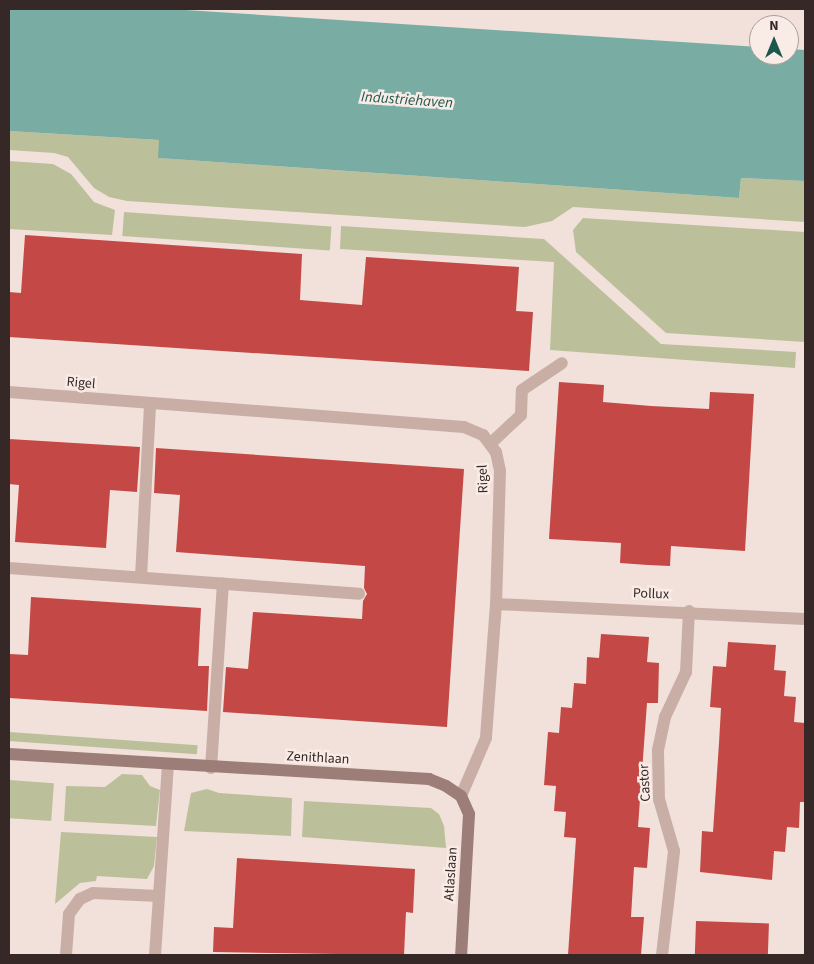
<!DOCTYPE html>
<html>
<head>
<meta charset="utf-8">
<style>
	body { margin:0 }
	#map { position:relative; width:814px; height:964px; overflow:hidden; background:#f1e1da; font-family:"Source Sans 3",sans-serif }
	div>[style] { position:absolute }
	.green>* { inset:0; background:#bbc09a; transform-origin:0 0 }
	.water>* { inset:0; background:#79ada4 }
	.building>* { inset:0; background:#c44845; transform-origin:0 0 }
	.lane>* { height:12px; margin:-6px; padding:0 6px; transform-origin:6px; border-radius:6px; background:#c9aea6 }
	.street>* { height:12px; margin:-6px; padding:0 6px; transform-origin:6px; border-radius:6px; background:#c9aea6 }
	.secondary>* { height:12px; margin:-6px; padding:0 6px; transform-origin:6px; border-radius:6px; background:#9c7d78 }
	span { translate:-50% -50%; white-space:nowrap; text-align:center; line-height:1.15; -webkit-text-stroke:5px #f9ece6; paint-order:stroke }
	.street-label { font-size:14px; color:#352827 }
	.water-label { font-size:15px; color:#1d564d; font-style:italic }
	.frame { position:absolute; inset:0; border:10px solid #352827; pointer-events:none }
	.north { position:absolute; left:749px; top:15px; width:50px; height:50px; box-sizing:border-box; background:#f9ece6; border:1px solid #ab9e9a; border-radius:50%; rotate:0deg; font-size:14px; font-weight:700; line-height:20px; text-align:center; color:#352827 }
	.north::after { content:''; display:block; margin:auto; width:18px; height:22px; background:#1d564d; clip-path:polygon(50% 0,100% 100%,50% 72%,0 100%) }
</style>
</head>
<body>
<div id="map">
	<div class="green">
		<div style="clip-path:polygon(9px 131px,159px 140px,159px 158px,739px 198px,741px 178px,805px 181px,805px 222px,573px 207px,552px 221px,525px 227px,127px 201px,109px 197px,94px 188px,68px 157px,54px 153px,9px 150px)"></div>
		<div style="clip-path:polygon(9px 161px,53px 164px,71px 174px,94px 202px,115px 210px,112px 235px,9px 229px)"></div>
		<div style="left:124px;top:212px;width:208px;height:24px;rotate:4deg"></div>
		<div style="clip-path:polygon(583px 218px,805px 232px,805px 342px,666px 333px,576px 252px,573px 230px)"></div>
		<div style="clip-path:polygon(341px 226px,544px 239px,661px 344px,796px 352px,795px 368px,550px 350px,554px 262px,340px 249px)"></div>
		<div style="left:9px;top:732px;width:189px;height:9px;rotate:4deg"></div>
		<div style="clip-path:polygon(122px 774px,142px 775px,150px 786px,160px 790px,156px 826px,64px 821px,66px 786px,105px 787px)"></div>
		<div style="left:9px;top:780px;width:45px;height:38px;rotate:4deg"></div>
		<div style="clip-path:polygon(207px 789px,219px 793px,292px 798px,291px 836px,184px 831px,191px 793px)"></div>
		<div style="clip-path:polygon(304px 801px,431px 808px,439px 814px,444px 826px,446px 848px,302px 837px)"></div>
		<div style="clip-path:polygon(61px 832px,157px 837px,154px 866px,147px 879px,97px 876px,96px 881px,80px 883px,55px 904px)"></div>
	</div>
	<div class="water">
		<div style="clip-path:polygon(9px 9px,170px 9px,759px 47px,759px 55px,789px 55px,789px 49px,805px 50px,805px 181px,741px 178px,739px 198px,158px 158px,159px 140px,9px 131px)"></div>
	</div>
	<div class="building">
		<div style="clip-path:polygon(25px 235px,302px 254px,300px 300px,362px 305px,366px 257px,519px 267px,516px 311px,533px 312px,529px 371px,9px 337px,9px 292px,21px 293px)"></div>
		<div style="clip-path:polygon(559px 382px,604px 385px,603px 402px,651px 406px,709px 409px,710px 392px,754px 394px,745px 551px,671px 546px,670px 566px,648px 565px,620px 563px,621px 543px,549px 539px)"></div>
		<div style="clip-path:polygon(9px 439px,140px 447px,137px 492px,110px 490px,106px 548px,15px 542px,19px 485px,9px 484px)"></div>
		<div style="clip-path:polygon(156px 448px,464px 469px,447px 727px,223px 712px,226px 667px,248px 669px,253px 612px,362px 619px,363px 601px,367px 594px,364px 588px,365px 566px,176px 552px,180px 495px,154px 493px)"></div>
		<div style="clip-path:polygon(31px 597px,201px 608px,198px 666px,209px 666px,207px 711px,9px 698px,10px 654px,28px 655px)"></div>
		<div style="clip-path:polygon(601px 634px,649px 637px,647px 662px,659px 663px,658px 703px,647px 703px,638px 827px,650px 828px,647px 868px,634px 867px,631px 917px,644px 917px,641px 955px,568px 955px,576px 838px,564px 837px,566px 812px,554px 811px,556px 786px,544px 785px,548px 732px,559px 733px,561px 707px,572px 708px,574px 683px,586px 684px,587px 657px,599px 658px)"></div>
		<div style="clip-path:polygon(728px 642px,776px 645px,774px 670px,786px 671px,784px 696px,796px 697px,794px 722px,805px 723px,805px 802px,800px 802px,799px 828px,787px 827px,785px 852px,774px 851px,772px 880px,700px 872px,702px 831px,713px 832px,719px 743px,721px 708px,710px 707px,713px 666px,726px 667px)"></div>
		<div style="clip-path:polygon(237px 858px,415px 869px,413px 913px,406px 912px,404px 955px,213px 952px,214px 927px,233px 928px)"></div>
		<div style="left:696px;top:921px;width:73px;height:34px;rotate:2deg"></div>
	</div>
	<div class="lane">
		<div style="left:490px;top:444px;width:42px;rotate:-43.1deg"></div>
		<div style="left:521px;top:415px;width:25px;rotate:-88deg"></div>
		<div style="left:522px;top:390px;width:48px;rotate:-34deg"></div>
		<div style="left:9px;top:568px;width:351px;rotate:4.2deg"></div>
		<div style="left:141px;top:577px;width:172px;rotate:-87deg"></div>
		<div style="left:211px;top:768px;width:185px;rotate:-86.3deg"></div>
	</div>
	<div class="street">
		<div style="left:9px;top:392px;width:456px;rotate:4.4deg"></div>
		<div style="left:464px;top:427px;width:21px;rotate:23deg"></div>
		<div style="left:483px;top:435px;width:21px;rotate:53deg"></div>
		<div style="left:496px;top:452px;width:19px;rotate:78deg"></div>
		<div style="left:500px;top:471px;width:133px;rotate:91.7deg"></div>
		<div style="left:496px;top:604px;width:134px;rotate:94.3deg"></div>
		<div style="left:486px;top:738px;width:63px;rotate:113.3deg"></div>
		<div style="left:496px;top:604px;width:309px;rotate:2.8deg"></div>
		<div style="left:66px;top:955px;width:41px;rotate:-85.8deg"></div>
		<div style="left:69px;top:914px;width:19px;rotate:-54deg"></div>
		<div style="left:80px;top:899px;width:14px;rotate:-25deg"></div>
		<div style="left:93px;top:893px;width:66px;rotate:2.6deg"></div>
		<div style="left:155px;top:955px;width:190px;rotate:-86.1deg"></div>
		<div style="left:662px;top:955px;width:105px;rotate:-83.4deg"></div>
		<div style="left:674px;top:851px;width:54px;rotate:-106.1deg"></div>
		<div style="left:659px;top:799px;width:49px;rotate:-91.2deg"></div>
		<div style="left:658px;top:750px;width:34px;rotate:-78deg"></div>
		<div style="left:665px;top:717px;width:50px;rotate:-65deg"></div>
		<div style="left:686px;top:672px;width:61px;rotate:-87.2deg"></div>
	</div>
	<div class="secondary">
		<div style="left:9px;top:754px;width:421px;rotate:3.4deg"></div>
		<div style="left:429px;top:779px;width:18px;rotate:22deg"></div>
		<div style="left:446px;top:786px;width:18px;rotate:34deg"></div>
		<div style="left:461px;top:796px;width:20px;rotate:66deg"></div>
		<div style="left:469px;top:814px;width:141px;rotate:93.2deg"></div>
	</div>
	<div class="street-label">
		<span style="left:81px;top:383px;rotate:5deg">Rigel</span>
		<span style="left:483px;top:479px;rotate:-92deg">Rigel</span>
		<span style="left:651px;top:594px;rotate:2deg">Pollux</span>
		<span style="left:318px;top:758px;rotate:3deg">Zenithlaan</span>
		<span style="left:645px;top:783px;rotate:-93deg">Castor</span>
		<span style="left:451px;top:874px;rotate:-86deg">Atlaslaan</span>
	</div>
	<div class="water-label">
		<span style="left:407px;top:100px;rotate:4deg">Industriehaven</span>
	</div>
	<div class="frame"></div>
	<div class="north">N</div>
</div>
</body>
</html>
